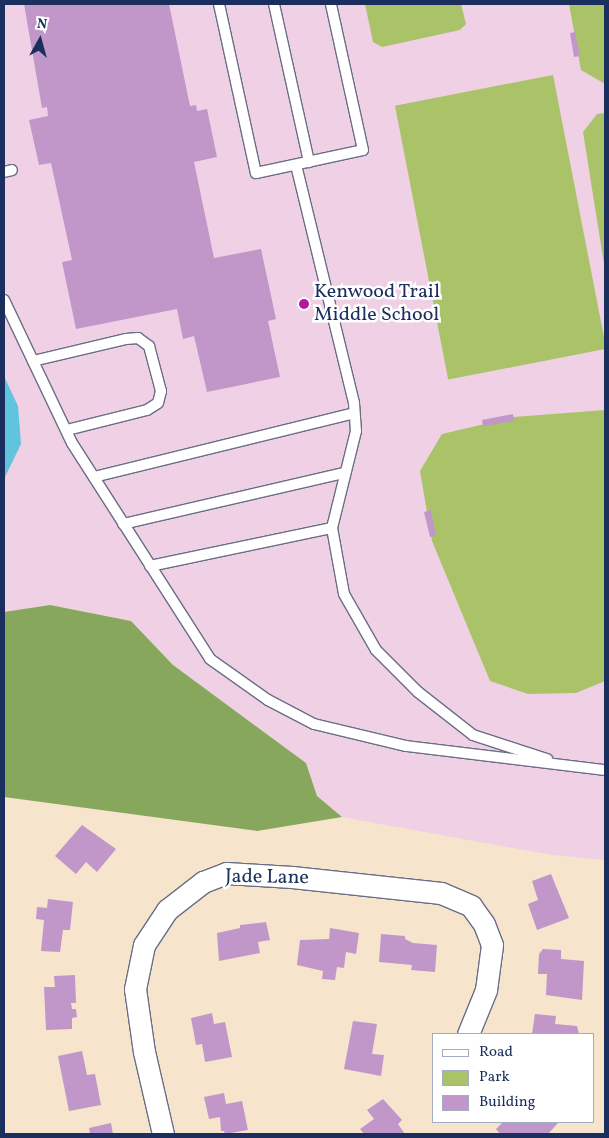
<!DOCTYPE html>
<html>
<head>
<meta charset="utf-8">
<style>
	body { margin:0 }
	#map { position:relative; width:609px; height:1138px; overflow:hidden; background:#f6e4cd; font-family:Vollkorn,serif }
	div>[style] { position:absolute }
	.built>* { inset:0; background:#f0d0e4 }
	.green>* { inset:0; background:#aac268; transform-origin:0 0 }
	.forest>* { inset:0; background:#87a85c }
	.water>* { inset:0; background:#60c4de }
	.building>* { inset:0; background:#c197ca }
	.roads { filter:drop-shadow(1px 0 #686e85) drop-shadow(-1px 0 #686e85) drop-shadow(0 1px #686e85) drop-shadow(0 -1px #686e85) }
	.service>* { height:10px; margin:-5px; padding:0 5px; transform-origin:5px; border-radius:5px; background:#fff }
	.minor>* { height:21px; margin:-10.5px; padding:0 10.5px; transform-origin:10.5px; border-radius:10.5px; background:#fff }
	.dots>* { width:14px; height:14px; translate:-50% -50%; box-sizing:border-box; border:2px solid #fff; border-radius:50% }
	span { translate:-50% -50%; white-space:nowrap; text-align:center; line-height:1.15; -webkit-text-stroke:5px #fff; paint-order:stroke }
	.poi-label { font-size:20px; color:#1b2f5e }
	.left { translate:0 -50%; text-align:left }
	.street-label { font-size:20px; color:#1b2f5e }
	.frame { position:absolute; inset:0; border:5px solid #1b2f5e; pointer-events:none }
	.legend { position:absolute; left:432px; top:1033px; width:162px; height:90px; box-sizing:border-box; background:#fff; border:1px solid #a4acbf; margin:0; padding:6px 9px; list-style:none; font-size:15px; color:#1b2f5e }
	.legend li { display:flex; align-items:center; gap:10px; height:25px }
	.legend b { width:25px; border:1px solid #a4acbf }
	.north { position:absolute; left:15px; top:15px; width:50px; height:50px; -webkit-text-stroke:4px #fff; paint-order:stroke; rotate:7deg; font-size:14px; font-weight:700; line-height:20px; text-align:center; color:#1b2f5e }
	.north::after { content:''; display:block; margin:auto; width:18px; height:22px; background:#1b2f5e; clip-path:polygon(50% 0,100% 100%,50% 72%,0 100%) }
</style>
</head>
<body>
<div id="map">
	<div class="built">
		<div style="clip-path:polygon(4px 4px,605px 4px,605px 860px,552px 855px,342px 817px,317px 796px,306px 763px,173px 665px,131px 621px,50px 605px,4px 612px)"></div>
	</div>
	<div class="green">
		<div style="clip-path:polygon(365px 4px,461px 4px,466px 24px,460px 30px,382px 47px,373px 42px)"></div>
		<div style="clip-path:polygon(569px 4px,605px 4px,605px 84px,581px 70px)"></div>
		<div style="left:553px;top:75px;width:279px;height:161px;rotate:79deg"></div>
		<div style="clip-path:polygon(605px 113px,605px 264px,604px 264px,583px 132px,597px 114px)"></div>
		<div style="clip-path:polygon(605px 410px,605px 681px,576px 693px,528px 694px,490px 681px,432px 541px,420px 471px,442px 434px,514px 417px)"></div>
	</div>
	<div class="forest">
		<div style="clip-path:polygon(50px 605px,131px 621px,173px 665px,306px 763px,317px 796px,342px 817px,257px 831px,4px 797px,4px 612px)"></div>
	</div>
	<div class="water">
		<div style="clip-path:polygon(4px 376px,18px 406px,21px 444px,4px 479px)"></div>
	</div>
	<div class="building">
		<div style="clip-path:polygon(24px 4px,169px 4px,190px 106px,196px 105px,197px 111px,207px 109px,217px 157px,194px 162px,214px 258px,261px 249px,276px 319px,268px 321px,280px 377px,207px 392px,194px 336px,183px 339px,177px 309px,76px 329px,62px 262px,72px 260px,51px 163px,39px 165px,29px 120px,48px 116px,47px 107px,42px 108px)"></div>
		<div style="clip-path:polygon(575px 32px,580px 56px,574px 57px,570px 33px)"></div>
		<div style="clip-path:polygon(513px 414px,514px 421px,483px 426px,482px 420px)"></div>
		<div style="clip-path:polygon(431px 510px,436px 536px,430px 537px,424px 512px)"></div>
		<div style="clip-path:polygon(82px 825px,116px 849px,97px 872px,86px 862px,76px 874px,55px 856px)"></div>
		<div style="clip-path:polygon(551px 874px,569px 918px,537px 930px,528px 904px,538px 900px,532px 881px)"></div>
		<div style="clip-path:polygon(48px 899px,73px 902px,70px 930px,63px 930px,60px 952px,41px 951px,44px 920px,36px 919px,37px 907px,47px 908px)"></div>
		<div style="clip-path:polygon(266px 922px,270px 940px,258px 942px,260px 953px,219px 961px,217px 933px,240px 928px,240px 925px)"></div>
		<div style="clip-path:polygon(330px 928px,359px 933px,356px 954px,346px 952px,344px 968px,337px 967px,335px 980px,322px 979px,323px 971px,297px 965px,300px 940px,329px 939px)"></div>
		<div style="clip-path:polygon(381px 934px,405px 936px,405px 939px,413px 943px,437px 945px,435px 972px,411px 970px,412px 965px,379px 962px)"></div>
		<div style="clip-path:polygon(543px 949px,561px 950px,561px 959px,584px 961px,582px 1000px,546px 995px,547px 974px,538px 974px,539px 954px)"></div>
		<div style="clip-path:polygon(75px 975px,76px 1003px,71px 1003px,72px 1009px,76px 1009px,77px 1017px,72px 1018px,72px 1029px,46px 1030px,44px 987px,55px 987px,54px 976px)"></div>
		<div style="clip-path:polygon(212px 1013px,214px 1024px,225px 1022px,232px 1057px,205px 1062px,202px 1044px,196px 1045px,191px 1018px)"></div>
		<div style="clip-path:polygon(535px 1014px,556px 1016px,555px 1024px,577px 1026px,579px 1034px,532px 1034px)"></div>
		<div style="clip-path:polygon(353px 1021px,377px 1024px,372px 1054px,384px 1055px,381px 1076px,344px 1069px)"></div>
		<div style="clip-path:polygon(82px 1051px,87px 1075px,95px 1074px,101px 1105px,69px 1111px,58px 1056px)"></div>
		<div style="clip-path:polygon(224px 1093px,226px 1104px,242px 1101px,248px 1130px,225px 1134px,224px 1131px,221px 1131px,220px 1117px,209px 1119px,204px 1097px)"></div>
		<div style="clip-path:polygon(383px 1099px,402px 1120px,398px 1124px,405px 1134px,364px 1134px,360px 1129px,374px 1119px,367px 1110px)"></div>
		<div style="clip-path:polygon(503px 1122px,557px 1122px,558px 1123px,548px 1134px,500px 1134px,496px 1129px)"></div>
		<div style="clip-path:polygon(111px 1123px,113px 1134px,90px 1134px,89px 1128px)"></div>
	</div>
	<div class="roads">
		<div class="service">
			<div style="left:219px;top:4px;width:173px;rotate:77.7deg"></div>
			<div style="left:256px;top:173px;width:109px;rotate:-12.1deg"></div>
			<div style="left:363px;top:150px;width:149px;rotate:-102.4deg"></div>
			<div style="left:274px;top:4px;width:162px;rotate:77.5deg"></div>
			<div style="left:296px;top:165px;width:245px;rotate:76.3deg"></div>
			<div style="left:354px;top:403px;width:28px;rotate:86deg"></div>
			<div style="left:356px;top:431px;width:100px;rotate:103.9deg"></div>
			<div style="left:332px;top:528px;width:67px;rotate:79.7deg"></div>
			<div style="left:344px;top:594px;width:64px;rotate:60.3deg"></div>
			<div style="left:376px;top:650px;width:59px;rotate:45deg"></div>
			<div style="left:418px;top:692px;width:70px;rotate:38deg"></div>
			<div style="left:473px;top:735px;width:78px;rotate:18deg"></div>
			<div style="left:4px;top:172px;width:8px;rotate:-14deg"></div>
			<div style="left:4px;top:300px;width:158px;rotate:64.6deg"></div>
			<div style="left:72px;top:443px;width:256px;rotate:57.4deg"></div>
			<div style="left:210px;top:659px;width:71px;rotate:35.3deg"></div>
			<div style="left:268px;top:700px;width:52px;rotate:27.6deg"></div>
			<div style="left:314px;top:724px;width:95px;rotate:13.4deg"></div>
			<div style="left:406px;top:746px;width:200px;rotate:6.9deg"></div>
			<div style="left:33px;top:361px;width:96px;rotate:-13.3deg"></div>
			<div style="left:126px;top:339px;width:12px;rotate:-5deg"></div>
			<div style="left:138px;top:338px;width:14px;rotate:36deg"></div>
			<div style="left:149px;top:346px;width:47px;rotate:75.1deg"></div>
			<div style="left:161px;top:391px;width:12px;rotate:104deg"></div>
			<div style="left:158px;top:403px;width:13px;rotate:148deg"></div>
			<div style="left:147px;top:410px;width:82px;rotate:166deg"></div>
			<div style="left:94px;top:477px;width:268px;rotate:-13.8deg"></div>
			<div style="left:123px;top:524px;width:227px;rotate:-13deg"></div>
			<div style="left:150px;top:566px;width:186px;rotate:-11.8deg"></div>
		</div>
		<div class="minor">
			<div style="left:163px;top:1134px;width:84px;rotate:-103deg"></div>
			<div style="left:144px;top:1052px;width:64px;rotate:-98.1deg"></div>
			<div style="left:135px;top:989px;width:45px;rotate:-78.4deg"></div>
			<div style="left:144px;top:945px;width:42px;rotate:-56.7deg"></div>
			<div style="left:167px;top:910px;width:46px;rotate:-37.9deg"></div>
			<div style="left:203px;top:882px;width:25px;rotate:-21deg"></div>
			<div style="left:226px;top:873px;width:66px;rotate:3.5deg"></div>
			<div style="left:292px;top:877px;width:150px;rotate:6.1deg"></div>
			<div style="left:441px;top:893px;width:33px;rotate:23deg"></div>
			<div style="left:471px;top:906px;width:22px;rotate:54deg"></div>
			<div style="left:484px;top:924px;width:22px;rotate:69deg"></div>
			<div style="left:492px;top:945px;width:45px;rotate:97.6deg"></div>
			<div style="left:486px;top:990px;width:48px;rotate:112.2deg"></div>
		</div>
	</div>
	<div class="dots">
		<div style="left:304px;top:304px;background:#b5179e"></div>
	</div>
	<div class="poi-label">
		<span class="left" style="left:314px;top:304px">Kenwood Trail<br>Middle School</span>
	</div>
	<div class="street-label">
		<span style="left:267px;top:878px;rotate:1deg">Jade Lane</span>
	</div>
	<div class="frame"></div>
	<ul class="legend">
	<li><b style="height:6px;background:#fff"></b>Road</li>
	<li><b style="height:14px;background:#aac268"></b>Park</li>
	<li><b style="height:14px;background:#c197ca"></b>Building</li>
	</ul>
	<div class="north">N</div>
</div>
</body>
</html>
